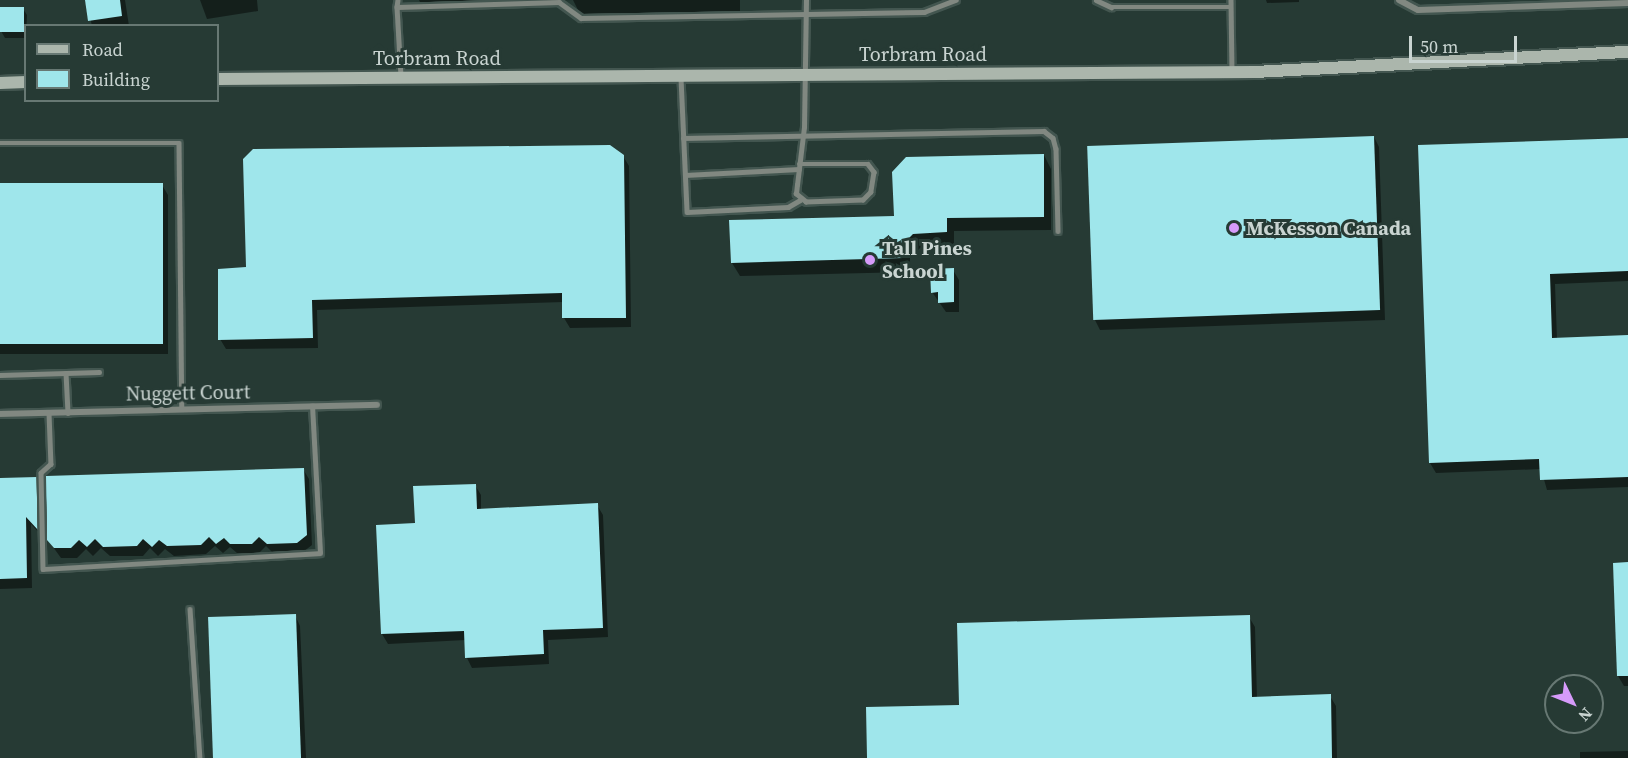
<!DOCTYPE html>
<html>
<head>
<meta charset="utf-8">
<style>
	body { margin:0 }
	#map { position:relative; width:1628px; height:758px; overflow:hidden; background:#263a34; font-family:"Source Serif 4",serif }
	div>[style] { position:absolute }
	.shadow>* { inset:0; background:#0007 }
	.building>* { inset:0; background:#9fe6eb; transform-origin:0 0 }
	.roads { filter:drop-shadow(2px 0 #435650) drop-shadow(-2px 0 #435650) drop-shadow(0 2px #435650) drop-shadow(0 -2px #435650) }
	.lane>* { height:4.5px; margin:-2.25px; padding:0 2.25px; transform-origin:2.25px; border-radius:2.25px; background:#818881 }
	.street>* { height:6px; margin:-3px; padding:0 3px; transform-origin:3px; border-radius:3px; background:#818881 }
	.secondary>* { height:12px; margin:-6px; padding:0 6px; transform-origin:6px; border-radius:6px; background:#abb6ac }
	.dots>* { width:16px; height:16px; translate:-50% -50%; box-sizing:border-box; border:3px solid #263a34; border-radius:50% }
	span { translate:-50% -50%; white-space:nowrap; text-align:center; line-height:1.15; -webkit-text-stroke:6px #263a34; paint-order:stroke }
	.street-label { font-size:20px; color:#c9d4d1 }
	.poi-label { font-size:20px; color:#c9d4d1; font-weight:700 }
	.left { translate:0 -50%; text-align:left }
	.legend { position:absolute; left:24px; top:24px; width:195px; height:78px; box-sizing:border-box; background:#263a34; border:2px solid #677873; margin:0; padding:8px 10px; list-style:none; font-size:18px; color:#c9d4d1 }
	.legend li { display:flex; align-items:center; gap:12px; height:30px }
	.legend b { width:30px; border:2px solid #677873 }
	.north { position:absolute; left:1544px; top:674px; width:60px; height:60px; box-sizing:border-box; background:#263a34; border:2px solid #677873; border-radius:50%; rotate:133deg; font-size:16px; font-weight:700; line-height:24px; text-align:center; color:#c9d4d1 }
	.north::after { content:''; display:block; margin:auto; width:21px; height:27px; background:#d69bfa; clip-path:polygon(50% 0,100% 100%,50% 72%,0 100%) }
	.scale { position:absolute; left:1409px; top:36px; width:108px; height:27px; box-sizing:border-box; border:3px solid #c9d4d1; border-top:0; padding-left:8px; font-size:18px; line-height:21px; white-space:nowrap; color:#c9d4d1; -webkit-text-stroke:4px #263a34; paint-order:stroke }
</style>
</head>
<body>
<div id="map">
	<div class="shadow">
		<div style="clip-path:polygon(86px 0,125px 0,129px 26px,92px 26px)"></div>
		<div style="clip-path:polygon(200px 0,257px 0,258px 11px,207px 19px)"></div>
		<div style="clip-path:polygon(419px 0,740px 0,740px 12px,581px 16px,573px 0,421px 4px)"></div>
		<div style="clip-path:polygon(1266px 0,1299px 0,1299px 2px,1267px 3px)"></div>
		<div style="clip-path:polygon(23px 9px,27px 15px,26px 38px,5px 38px,1px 31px)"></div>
		<div style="clip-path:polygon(1374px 137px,1379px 147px,1385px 320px,1100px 330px,1095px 320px)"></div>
		<div style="clip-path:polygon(1628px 139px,1628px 281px,1555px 284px,1557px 339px,1628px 337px,1628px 487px,1547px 490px,1541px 469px,1436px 473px,1430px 463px)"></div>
		<div style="clip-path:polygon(1044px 155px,1051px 169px,1051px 230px,954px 231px,954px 245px,921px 247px,910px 258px,910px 272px,740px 276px,732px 263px,895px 218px)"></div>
		<div style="clip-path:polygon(623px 156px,629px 166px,631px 327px,570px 328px,564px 318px,564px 302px,317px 310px,318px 348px,226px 349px,220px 339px,247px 269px)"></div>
		<div style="clip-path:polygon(0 185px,162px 185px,168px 195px,168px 354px,0 354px)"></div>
		<div style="clip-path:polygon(953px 270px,959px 280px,959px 312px,946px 312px,932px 292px)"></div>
		<div style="clip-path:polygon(303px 469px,309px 479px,312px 545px,303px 552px,274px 554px,266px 546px,258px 554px,237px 553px,230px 547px,223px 553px,215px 546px,206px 554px,174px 556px,165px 549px,158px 556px,150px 548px,143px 556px,110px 556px,101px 548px,93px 556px,86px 549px,77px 558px,61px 558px,48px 540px)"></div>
		<div style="clip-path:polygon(36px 478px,42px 488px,43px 537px,31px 524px,32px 588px,0 589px,0 479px)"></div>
		<div style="clip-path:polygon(475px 485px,481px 495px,481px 510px,597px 505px,603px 515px,608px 637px,548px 640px,549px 664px,472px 668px,467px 658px,466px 640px,388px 644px,382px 634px,417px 525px)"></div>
		<div style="clip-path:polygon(1628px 564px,1628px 686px,1624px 686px,1618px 676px)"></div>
		<div style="clip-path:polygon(295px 615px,300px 626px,306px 758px,215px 758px)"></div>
		<div style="clip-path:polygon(1249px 617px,1255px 627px,1257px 698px,1330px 696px,1336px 706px,1337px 758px,869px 758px,961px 706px)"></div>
		<div style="clip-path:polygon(1628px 751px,1628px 758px,1580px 758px,1580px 752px)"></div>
	</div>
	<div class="building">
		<div style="clip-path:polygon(85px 0,120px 0,122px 16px,88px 21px)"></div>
		<div style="left:24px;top:7px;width:25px;height:24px;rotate:90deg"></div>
		<div style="left:1374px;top:136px;width:174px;height:287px;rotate:88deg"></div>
		<div style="clip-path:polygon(1628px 138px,1628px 271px,1550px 274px,1552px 338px,1628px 335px,1628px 477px,1540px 480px,1539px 459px,1429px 463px,1418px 145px)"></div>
		<div style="clip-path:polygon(610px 145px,624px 155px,626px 318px,562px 318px,562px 293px,312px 300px,313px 338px,218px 340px,218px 269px,246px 267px,243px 159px,253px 149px)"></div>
		<div style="clip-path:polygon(1044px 154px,1044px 217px,947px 218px,947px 232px,913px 234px,903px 244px,903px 258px,731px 263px,729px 220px,894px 216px,892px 172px,906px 157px)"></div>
		<div style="left:163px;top:183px;width:161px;height:163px;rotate:90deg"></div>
		<div style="clip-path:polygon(954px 268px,954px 302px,938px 303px,938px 292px,931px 293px,930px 269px)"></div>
		<div style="clip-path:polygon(304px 468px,307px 535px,297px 543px,267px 544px,259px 537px,252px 544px,230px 544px,224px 538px,216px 544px,209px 537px,201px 545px,167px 546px,159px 540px,152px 547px,143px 539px,137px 546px,103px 547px,95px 539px,87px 547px,79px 540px,71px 548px,54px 548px,47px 540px,46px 476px)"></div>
		<div style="clip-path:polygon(37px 477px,38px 530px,26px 517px,27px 578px,0 579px,0 478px)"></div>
		<div style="clip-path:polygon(476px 484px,477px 509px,598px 503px,603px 628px,543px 630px,544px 654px,465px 658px,464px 631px,381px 634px,376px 525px,415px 523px,413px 486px)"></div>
		<div style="clip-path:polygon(1628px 562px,1628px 676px,1617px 676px,1613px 563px)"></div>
		<div style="left:296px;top:614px;width:144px;height:88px;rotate:88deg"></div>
		<div style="clip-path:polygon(1250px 615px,1252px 697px,1331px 694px,1332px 758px,867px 758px,866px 707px,959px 705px,957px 623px)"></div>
	</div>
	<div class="roads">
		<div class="lane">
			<div style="left:398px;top:0;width:7px;rotate:98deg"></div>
			<div style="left:397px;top:7px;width:162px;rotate:-1.8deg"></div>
			<div style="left:559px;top:2px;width:27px;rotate:36deg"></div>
			<div style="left:581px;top:18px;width:343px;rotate:-1deg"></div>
			<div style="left:924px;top:12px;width:34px;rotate:-21deg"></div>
			<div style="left:1096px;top:0;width:17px;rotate:25deg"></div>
			<div style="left:1111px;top:7px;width:120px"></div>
			<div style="left:1231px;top:0;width:72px;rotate:89.2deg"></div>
			<div style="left:397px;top:7px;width:69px;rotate:86.7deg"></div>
			<div style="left:681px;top:78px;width:134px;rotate:87.4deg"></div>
			<div style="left:687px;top:212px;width:101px;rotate:-2.8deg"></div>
			<div style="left:788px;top:207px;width:14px;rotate:-30deg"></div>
			<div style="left:683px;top:138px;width:361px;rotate:-1.1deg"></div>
			<div style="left:1044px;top:131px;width:11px;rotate:38deg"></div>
			<div style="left:1053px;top:138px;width:11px;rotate:75deg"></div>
			<div style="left:1056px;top:149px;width:82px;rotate:88.6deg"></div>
			<div style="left:0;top:143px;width:179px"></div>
			<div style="left:179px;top:143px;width:266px;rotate:89.4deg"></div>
			<div style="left:799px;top:164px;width:69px"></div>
			<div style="left:868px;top:164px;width:10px;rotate:53deg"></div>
			<div style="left:874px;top:172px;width:20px;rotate:99deg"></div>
			<div style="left:871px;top:192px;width:11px;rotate:135deg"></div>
			<div style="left:863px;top:200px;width:57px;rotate:178deg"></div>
			<div style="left:806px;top:202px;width:13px;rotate:-141deg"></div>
			<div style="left:796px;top:194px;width:9px;rotate:-84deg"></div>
			<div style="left:797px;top:185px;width:58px;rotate:-83.1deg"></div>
			<div style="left:804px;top:127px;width:127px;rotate:-89.1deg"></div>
			<div style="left:685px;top:175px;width:114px;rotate:-3deg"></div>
			<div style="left:66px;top:373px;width:40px;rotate:87.1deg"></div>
			<div style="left:0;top:375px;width:99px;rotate:-1.7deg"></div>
			<div style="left:49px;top:413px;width:51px;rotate:87.8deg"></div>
			<div style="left:51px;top:464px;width:13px;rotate:138deg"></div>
			<div style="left:41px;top:473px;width:96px;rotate:88.8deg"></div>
			<div style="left:43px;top:569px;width:277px;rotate:-3.3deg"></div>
			<div style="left:320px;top:553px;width:147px;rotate:-93.1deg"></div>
			<div style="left:190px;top:609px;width:149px;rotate:86.2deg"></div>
		</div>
		<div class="street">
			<div style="left:1399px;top:0;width:21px;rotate:28deg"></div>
			<div style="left:1418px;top:10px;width:210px;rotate:-1.9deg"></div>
			<div style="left:0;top:414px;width:377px;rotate:-1.4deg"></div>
		</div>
		<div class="secondary">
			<div style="left:218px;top:79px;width:1037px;rotate:-0.39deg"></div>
			<div style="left:1255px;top:72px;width:374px;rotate:-3.1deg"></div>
			<div style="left:0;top:83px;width:26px;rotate:-2deg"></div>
		</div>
	</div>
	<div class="dots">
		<div style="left:1234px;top:228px;background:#d69bfa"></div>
		<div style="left:870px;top:260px;background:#d69bfa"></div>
	</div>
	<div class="street-label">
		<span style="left:923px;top:54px">Torbram Road</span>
		<span style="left:437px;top:58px">Torbram Road</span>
		<span style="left:188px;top:393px;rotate:-1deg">Nuggett Court</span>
	</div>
	<div class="poi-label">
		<span class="left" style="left:1246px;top:228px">McKesson Canada</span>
		<span class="left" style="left:882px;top:260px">Tall Pines<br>School</span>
	</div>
	<ul class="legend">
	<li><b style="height:8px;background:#abb6ac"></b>Road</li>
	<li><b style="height:16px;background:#9fe6eb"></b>Building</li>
	</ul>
	<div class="north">N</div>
	<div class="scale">50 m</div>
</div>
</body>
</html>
